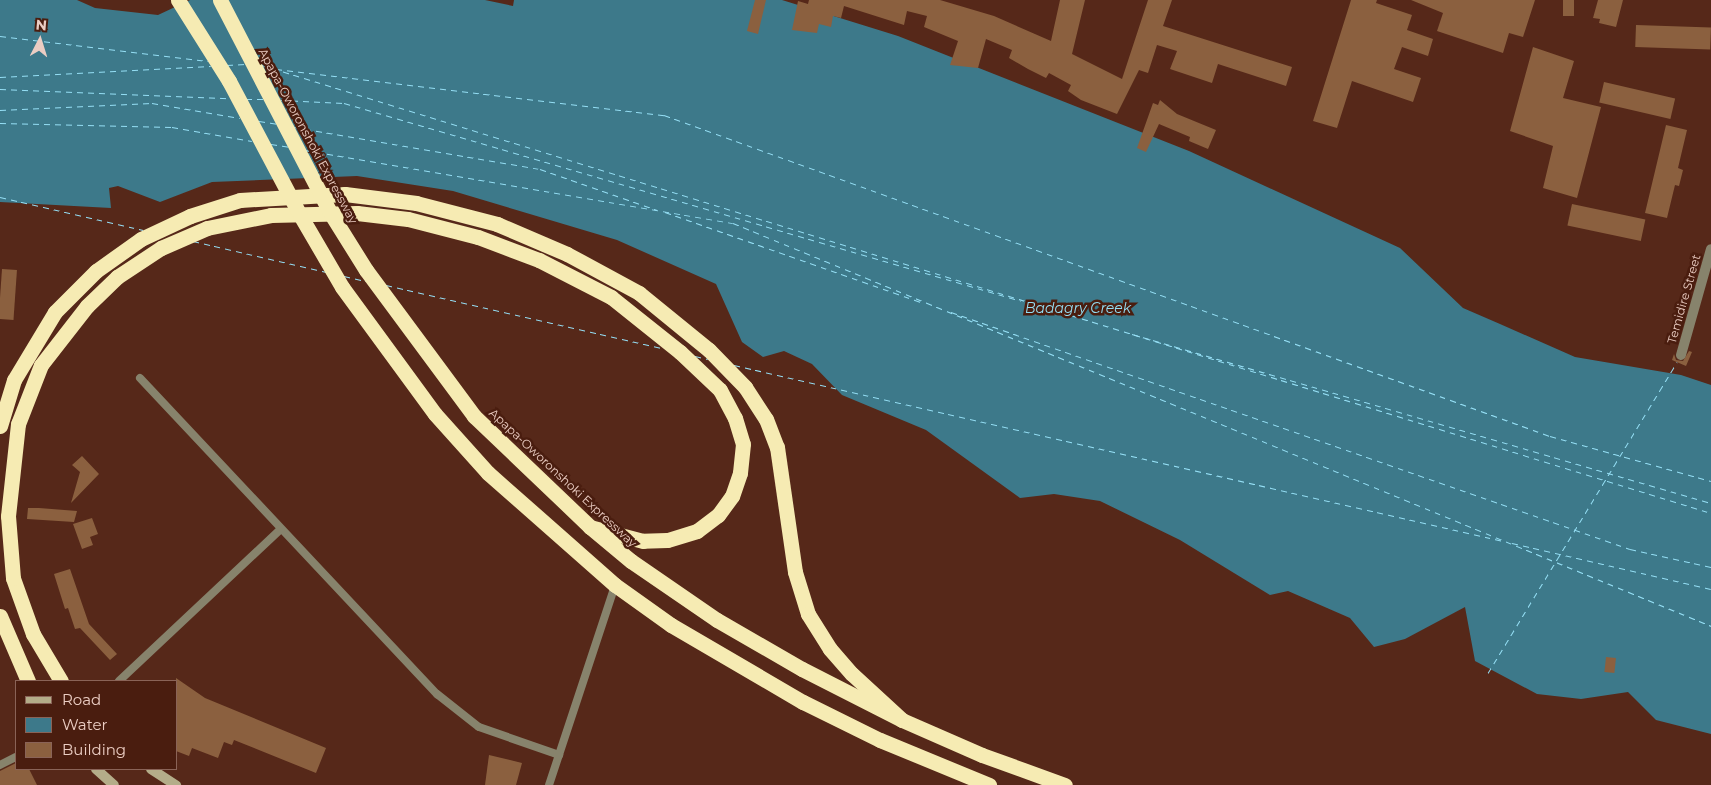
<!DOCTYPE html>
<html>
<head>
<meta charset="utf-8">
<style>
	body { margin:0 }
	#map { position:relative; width:1711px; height:785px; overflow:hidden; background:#562819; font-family:Montserrat,sans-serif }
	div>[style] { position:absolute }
	.water>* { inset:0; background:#3d798a }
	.ferry>* { height:1px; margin-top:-0.5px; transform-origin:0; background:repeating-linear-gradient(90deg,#95dff5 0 6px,transparent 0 11px) }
	.building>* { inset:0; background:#8b603f; transform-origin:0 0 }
	.lane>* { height:8px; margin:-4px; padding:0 4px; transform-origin:4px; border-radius:4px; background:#87836c }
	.street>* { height:10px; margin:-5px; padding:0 5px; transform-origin:5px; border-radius:5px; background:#87836c }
	.secondary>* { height:10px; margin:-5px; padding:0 5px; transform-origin:5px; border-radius:5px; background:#b4ad89 }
	.highway>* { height:15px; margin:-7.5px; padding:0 7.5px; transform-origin:7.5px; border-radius:7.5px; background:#f6ebb3 }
	.highway-bridge>* { height:15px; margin:-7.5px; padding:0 7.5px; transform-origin:7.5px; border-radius:7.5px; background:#f6ebb3 }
	span { translate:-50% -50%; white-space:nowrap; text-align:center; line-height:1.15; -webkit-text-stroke:5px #4a1d0f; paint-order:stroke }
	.street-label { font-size:12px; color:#ebcdc3 }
	.water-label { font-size:14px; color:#95dff5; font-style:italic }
	.legend { position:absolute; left:15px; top:680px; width:162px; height:90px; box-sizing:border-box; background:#4a1d0f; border:1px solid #8a6357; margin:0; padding:6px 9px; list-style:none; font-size:15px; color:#ebcdc3 }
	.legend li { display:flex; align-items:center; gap:10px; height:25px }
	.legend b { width:25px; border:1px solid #8a6357 }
	.north { position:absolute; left:15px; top:15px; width:50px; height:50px; -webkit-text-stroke:4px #4a1d0f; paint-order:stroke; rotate:5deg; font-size:14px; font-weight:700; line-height:20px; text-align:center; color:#ebcdc3 }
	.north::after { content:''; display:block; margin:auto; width:18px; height:22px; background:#ebcdc3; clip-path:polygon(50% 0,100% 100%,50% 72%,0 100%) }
</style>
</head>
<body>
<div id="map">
	<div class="water">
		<div style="clip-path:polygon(0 0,77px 0,95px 8px,158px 15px,190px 0,485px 0,513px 6px,514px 0,782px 0,898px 36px,1189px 151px,1400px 248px,1463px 308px,1500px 324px,1575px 357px,1681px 375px,1711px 385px,1711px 734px,1656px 720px,1628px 692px,1581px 699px,1537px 694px,1475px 661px,1465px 607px,1405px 639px,1374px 647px,1350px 618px,1288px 591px,1270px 595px,1180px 540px,1100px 501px,1054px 494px,1020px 498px,926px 430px,842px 395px,812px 364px,784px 351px,763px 357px,742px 342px,716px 284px,617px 240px,453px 191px,357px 176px,212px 182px,160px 202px,118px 186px,109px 188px,111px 208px,0 202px)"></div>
	</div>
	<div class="ferry">
		<div style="left:0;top:36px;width:209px;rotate:6.9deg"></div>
		<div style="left:227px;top:65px;width:19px;rotate:-3deg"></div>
		<div style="left:262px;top:65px;width:1517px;rotate:17.18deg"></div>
		<div style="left:276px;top:69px;width:391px;rotate:6.8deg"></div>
		<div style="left:664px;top:115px;width:942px;rotate:19.92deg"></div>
		<div style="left:1550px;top:436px;width:167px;rotate:15.6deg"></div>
		<div style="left:0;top:77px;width:211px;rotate:-3deg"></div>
		<div style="left:0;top:89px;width:229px;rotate:2.3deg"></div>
		<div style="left:246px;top:99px;width:18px"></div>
		<div style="left:281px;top:100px;width:63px;rotate:2.7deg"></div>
		<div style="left:344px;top:103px;width:705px;rotate:16.3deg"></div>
		<div style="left:0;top:110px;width:152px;rotate:-2.6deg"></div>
		<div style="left:152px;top:103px;width:89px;rotate:9.7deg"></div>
		<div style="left:259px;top:121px;width:18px;rotate:9deg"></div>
		<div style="left:0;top:123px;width:172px;rotate:1.3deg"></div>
		<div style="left:172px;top:127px;width:81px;rotate:9.9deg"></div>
		<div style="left:294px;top:127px;width:250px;rotate:9.7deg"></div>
		<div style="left:540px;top:169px;width:124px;rotate:19.3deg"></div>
		<div style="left:271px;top:144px;width:18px;rotate:9deg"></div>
		<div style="left:305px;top:150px;width:434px;rotate:9.7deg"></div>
		<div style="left:733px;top:223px;width:1058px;rotate:22.39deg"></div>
		<div style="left:0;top:197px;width:147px;rotate:13deg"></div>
		<div style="left:665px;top:212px;width:271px;rotate:19.4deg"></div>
		<div style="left:193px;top:241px;width:137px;rotate:13.1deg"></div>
		<div style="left:344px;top:276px;width:22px;rotate:13deg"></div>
		<div style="left:386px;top:285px;width:286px;rotate:12.9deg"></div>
		<div style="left:951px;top:312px;width:719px;rotate:19.24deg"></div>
		<div style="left:1630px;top:549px;width:83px;rotate:12.5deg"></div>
		<div style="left:1132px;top:334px;width:603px;rotate:16.27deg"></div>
		<div style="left:695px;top:356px;width:13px;rotate:13deg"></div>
		<div style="left:734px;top:365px;width:789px;rotate:12.89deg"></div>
		<div style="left:1512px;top:543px;width:204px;rotate:13deg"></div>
		<div style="left:1488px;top:673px;width:364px;rotate:-58.7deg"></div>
	</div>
	<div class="building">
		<div style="clip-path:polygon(755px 0,766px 0,758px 34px,747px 31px)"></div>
		<div style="clip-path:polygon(809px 0,940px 0,994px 16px,1051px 41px,1060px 0,1085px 0,1072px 54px,1122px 79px,1148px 0,1172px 0,1163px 26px,1292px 67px,1286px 86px,1218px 64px,1212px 83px,1170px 69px,1177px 51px,1157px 45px,1148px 73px,1139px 70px,1117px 114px,1081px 100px,1068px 91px,1071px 85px,1049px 73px,1046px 78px,1028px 69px,1009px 58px,1012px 50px,986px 39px,978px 68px,950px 65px,958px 41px,924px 27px,927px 16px,907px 11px,904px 25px,844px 6px,841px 18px,833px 16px,831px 27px,819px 24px,817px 33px,792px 30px,798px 1px,808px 4px)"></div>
		<div style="clip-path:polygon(1351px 0,1377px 0,1376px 3px,1412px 15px,1407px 30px,1433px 39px,1428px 56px,1402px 47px,1394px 69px,1421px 78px,1413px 102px,1352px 81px,1337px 128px,1313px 121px)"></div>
		<div style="clip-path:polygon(1411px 0,1535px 0,1523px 37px,1509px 33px,1503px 53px,1437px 31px,1443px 13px)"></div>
		<div style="left:1563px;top:0;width:11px;height:16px"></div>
		<div style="clip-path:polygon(1598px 0,1623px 0,1616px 27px,1599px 23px,1600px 19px,1593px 18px)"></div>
		<div style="left:1636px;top:25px;width:75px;height:22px;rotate:2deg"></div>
		<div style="clip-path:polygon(1533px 47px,1574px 61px,1563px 98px,1601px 107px,1577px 198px,1543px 188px,1553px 146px,1510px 131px)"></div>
		<div style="left:1604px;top:82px;width:73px;height:21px;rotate:13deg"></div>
		<div style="clip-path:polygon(1160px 100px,1177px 114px,1216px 130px,1208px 149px,1189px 141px,1190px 137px,1159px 124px,1146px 152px,1137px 148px,1153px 103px,1158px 105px)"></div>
		<div style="clip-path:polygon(1666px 125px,1687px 130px,1678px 168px,1683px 170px,1679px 186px,1675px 185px,1667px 218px,1645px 213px)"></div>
		<div style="left:1572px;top:204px;width:75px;height:22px;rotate:12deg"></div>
		<div style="left:2px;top:269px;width:15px;height:50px;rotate:4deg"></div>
		<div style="clip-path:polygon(1689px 351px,1692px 352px,1686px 366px,1672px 360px,1674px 354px,1676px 360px,1683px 361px)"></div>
		<div style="clip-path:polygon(82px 456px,99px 474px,71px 503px,80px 472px,72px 465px)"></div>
		<div style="clip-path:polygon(28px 508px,39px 508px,77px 511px,74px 522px,27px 519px)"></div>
		<div style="clip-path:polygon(92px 518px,98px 534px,90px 537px,93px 545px,82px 549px,73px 524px)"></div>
		<div style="clip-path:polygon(70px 569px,89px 624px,117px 654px,110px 660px,80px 628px,75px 629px,68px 608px,65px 609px,54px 574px)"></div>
		<div style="left:1606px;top:657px;width:10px;height:15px;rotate:6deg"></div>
		<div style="clip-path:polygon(176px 678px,205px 698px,326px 748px,316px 773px,234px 740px,232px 745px,224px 742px,218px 758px,192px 748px,189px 756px,176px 751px)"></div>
		<div style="clip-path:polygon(489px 755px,522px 763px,516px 785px,485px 785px)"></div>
		<div style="clip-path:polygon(16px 763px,16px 769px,29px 769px,37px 785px,0 785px,0 771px)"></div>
	</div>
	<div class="lane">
		<div style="left:140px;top:378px;width:434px;rotate:46.8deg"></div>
		<div style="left:437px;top:694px;width:53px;rotate:38.2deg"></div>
		<div style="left:479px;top:727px;width:85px;rotate:19.3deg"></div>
		<div style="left:119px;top:681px;width:222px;rotate:-43.2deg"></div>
		<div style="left:0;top:765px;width:18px;rotate:-27deg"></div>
		<div style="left:549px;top:785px;width:211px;rotate:-71.7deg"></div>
	</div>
	<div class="street">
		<div style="left:1681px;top:355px;width:110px;rotate:-74.2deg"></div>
	</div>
	<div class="secondary">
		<div style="left:96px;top:769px;width:24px;rotate:42deg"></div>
		<div style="left:151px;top:769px;width:30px;rotate:33deg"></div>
	</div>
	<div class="highway">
		<div style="left:366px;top:270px;width:182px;rotate:53.5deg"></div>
		<div style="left:474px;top:416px;width:161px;rotate:43.7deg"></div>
		<div style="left:590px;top:527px;width:53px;rotate:39.7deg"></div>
		<div style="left:631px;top:561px;width:104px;rotate:34.5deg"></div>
		<div style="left:717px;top:620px;width:98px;rotate:30deg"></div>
		<div style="left:802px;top:669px;width:112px;rotate:27deg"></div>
		<div style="left:902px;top:720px;width:87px;rotate:23.6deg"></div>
		<div style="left:982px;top:755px;width:88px;rotate:19.9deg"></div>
		<div style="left:342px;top:287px;width:157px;rotate:53.8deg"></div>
		<div style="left:435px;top:414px;width:79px;rotate:48.1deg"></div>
		<div style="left:488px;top:473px;width:169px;rotate:41.4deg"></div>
		<div style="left:615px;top:585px;width:69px;rotate:35.5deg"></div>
		<div style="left:671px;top:625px;width:153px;rotate:30.3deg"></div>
		<div style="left:803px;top:702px;width:86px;rotate:26.3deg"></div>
		<div style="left:880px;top:740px;width:118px;rotate:22.4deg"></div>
		<div style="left:0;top:426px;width:48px;rotate:-73.1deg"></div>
		<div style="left:14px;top:380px;width:79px;rotate:-58.9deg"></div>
		<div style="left:55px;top:312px;width:58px;rotate:-45deg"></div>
		<div style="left:96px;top:271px;width:55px;rotate:-35.4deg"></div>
		<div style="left:141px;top:239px;width:54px;rotate:-25.1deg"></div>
		<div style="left:190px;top:216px;width:52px;rotate:-17.7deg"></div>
		<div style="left:240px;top:200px;width:105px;rotate:-3.3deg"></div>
		<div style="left:345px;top:194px;width:72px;rotate:7.2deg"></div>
		<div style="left:416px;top:203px;width:84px;rotate:14.5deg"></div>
		<div style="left:497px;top:224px;width:76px;rotate:23.2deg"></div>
		<div style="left:567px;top:254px;width:82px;rotate:28.4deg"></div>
		<div style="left:639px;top:293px;width:90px;rotate:39.2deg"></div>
		<div style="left:709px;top:350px;width:52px;rotate:45.8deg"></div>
		<div style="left:745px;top:387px;width:38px;rotate:57deg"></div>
		<div style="left:766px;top:419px;width:30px;rotate:69deg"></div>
		<div style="left:777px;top:447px;width:126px;rotate:81.8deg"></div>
		<div style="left:795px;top:572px;width:44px;rotate:72.8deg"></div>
		<div style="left:808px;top:614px;width:41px;rotate:57.8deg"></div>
		<div style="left:830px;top:649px;width:33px;rotate:49deg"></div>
		<div style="left:852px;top:674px;width:68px;rotate:42.6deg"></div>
		<div style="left:0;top:616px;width:71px;rotate:66.7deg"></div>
		<div style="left:61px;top:681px;width:55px;rotate:-120.8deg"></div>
		<div style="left:33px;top:634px;width:59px;rotate:-109.7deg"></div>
		<div style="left:13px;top:578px;width:62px;rotate:-94.6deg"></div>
		<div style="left:8px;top:516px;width:93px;rotate:-83.8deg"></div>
		<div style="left:18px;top:424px;width:63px;rotate:-68.7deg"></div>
		<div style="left:41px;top:365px;width:75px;rotate:-52.1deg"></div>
		<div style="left:87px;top:306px;width:42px;rotate:-44deg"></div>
		<div style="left:117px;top:277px;width:53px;rotate:-33.4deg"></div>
		<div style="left:161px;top:248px;width:50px;rotate:-23.5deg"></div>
		<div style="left:207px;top:228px;width:65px;rotate:-11.5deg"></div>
		<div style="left:271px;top:215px;width:86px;rotate:-1.3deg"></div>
		<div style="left:357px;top:213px;width:51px;rotate:6.7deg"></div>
		<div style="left:408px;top:219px;width:72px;rotate:14.4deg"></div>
		<div style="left:478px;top:237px;width:65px;rotate:20.7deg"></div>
		<div style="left:539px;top:260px;width:81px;rotate:27.2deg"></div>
		<div style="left:611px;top:297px;width:88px;rotate:38.6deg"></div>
		<div style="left:680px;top:352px;width:55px;rotate:43.5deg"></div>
		<div style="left:720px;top:390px;width:32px;rotate:62deg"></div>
		<div style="left:735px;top:418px;width:27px;rotate:73deg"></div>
		<div style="left:743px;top:444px;width:29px;rotate:96deg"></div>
		<div style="left:740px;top:473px;width:24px;rotate:109deg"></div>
		<div style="left:732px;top:496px;width:24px;rotate:126deg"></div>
		<div style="left:718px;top:515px;width:26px;rotate:143deg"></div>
		<div style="left:697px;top:531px;width:31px;rotate:163deg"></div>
		<div style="left:667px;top:540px;width:24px;rotate:178deg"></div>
		<div style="left:643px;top:541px;width:55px;rotate:-165.2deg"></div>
	</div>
	<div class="highway-bridge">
		<div style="left:178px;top:0;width:96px;rotate:57.8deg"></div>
		<div style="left:229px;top:81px;width:152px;rotate:62.1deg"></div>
		<div style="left:300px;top:215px;width:83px;rotate:59.7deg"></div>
		<div style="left:220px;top:0;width:241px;rotate:62.6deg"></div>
		<div style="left:331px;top:214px;width:66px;rotate:58deg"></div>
	</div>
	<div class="street-label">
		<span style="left:308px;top:136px;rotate:62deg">Apapa-Oworonshoki Expressway</span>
		<span style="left:1684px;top:299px;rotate:-74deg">Temidire Street</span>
		<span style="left:563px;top:478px;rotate:43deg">Apapa-Oworonshoki Expressway</span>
	</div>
	<div class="water-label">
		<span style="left:1078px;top:308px">Badagry Creek</span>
	</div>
	<ul class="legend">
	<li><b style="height:6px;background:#b4ad89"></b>Road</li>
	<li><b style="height:14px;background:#3d798a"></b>Water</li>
	<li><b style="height:14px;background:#8b603f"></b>Building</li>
	</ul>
	<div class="north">N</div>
</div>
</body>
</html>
